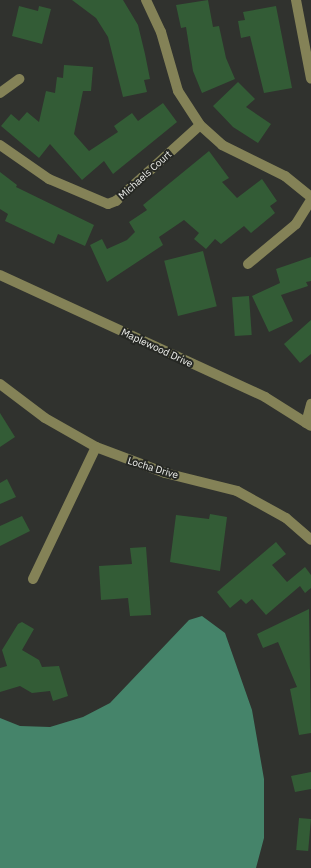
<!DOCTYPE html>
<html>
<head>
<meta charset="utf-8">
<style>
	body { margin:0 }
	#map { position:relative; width:311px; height:868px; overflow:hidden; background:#30322e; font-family:"IBM Plex Sans",sans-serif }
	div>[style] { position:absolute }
	.water>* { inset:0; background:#45846a }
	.building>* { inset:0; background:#335c36; transform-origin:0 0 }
	.minor>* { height:10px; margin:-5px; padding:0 5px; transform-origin:5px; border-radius:5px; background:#848257 }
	span { translate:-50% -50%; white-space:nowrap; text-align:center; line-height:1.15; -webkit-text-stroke:4px #262824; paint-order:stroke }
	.street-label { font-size:10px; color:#f0f1ee }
</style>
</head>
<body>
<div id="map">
	<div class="water">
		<div style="clip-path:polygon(202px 616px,225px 633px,252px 710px,264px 779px,264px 838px,256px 868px,0 868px,0 718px,20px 726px,50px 727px,83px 717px,110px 703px,189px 620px)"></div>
	</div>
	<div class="building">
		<div style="clip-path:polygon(72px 0,123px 0,138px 25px,145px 54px,150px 79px,144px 80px,147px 92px,123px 97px,108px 37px,96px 18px)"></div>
		<div style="clip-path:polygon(208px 0,213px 27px,219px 26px,226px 58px,235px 79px,202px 93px,193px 71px,186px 27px,181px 28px,176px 5px)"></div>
		<div style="clip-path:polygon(19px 6px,38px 11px,39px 6px,51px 9px,42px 44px,12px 36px)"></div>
		<div style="clip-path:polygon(276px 6px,292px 88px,264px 93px,250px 36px,241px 38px,238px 21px,245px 20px,243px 12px)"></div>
		<div style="clip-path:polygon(64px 65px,93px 67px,91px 91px,83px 91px,74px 134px,89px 151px,118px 132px,114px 126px,132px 113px,138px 121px,163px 103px,177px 122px,113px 174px,104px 161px,82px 180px,50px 144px,39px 158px,1px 126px,11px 114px,19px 121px,27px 112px,39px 122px,46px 91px,55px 93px,57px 77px,63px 78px)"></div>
		<div style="clip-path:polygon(238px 82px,255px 99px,246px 107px,271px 124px,258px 143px,233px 127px,213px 106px)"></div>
		<div style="clip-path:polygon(209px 151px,229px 178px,222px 182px,237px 198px,262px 179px,277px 201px,270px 206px,275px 213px,251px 233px,244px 226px,221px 244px,215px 239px,206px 249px,194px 239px,199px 233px,184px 220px,159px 237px,163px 245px,107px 282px,90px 245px,102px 239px,107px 249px,127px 240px,135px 232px,129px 222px,147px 210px,143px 205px)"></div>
		<div style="clip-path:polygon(0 172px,17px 185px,16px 187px,94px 225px,85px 246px,58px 234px,54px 244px,5px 221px,8px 214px,0 209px)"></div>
		<div style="left:203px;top:251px;width:57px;height:40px;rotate:76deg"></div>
		<div style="clip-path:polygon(311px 257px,311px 281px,306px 282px,308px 286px,281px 295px,293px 321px,269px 332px,252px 296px,280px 283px,276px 269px)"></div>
		<div style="left:249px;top:296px;width:39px;height:17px;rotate:86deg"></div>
		<div style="clip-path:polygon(311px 320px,311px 354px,300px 363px,284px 344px)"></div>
		<div style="clip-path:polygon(0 413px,15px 437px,0 447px)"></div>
		<div style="clip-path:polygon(7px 479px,16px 497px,0 504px,0 483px)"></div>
		<div style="clip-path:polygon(210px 514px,227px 517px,220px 571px,170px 562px,176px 515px,209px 519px)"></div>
		<div style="clip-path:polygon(22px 516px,30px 531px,0 546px,0 526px)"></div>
		<div style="clip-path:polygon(276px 542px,286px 554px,272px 565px,287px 582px,305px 567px,311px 575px,311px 588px,305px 593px,300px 586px,266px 615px,252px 599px,246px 604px,241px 599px,230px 608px,217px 592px)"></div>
		<div style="clip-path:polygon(146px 547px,151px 615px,130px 616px,128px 598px,101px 600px,99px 566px,132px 564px,130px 548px)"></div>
		<div style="clip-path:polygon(309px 609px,311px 733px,299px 735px,290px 689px,297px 687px,278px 642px,263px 648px,257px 634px)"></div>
		<div style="clip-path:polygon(22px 622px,34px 629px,22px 650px,39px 660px,42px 667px,59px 666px,68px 696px,53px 701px,50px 691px,32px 693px,20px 686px,0 692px,0 668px,7px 666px,2px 650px,18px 624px)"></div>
		<div style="clip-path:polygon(311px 772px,311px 789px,295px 792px,291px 776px)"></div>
		<div style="left:299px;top:818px;width:12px;height:32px;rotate:5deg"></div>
	</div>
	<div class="minor">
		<div style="left:146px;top:0;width:35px;rotate:65deg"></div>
		<div style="left:161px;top:32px;width:61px;rotate:73.9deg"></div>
		<div style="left:178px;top:91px;width:40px;rotate:57.1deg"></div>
		<div style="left:200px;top:125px;width:30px;rotate:42deg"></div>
		<div style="left:222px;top:145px;width:70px;rotate:26.2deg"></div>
		<div style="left:285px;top:176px;width:33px;rotate:39deg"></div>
		<div style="left:296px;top:0;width:80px;rotate:79.2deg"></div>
		<div style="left:0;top:93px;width:24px;rotate:-36deg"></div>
		<div style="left:0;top:145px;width:60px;rotate:34.8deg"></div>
		<div style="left:49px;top:179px;width:64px;rotate:23deg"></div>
		<div style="left:108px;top:204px;width:9px;rotate:-21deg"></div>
		<div style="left:116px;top:201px;width:113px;rotate:-42.1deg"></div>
		<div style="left:248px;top:264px;width:62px;rotate:-39.8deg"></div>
		<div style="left:296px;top:224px;width:28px;rotate:-58deg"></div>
		<div style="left:0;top:275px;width:292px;rotate:24.7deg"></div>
		<div style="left:265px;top:397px;width:54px;rotate:32.2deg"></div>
		<div style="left:0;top:384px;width:56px;rotate:37.1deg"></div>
		<div style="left:45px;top:418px;width:59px;rotate:29.6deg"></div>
		<div style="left:96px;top:447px;width:74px;rotate:20.6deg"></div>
		<div style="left:165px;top:473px;width:74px;rotate:14deg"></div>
		<div style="left:237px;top:491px;width:56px;rotate:28.9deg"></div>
		<div style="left:286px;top:518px;width:33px;rotate:41deg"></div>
		<div style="left:306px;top:423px;width:20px;rotate:-75deg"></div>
		<div style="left:33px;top:579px;width:146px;rotate:-64.5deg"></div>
	</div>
	<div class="street-label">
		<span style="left:145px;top:175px;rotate:-42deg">Michaels Court</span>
		<span style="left:157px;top:348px;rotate:25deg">Maplewood Drive</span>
		<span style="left:153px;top:468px;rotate:17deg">Locha Drive</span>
	</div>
</div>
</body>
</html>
